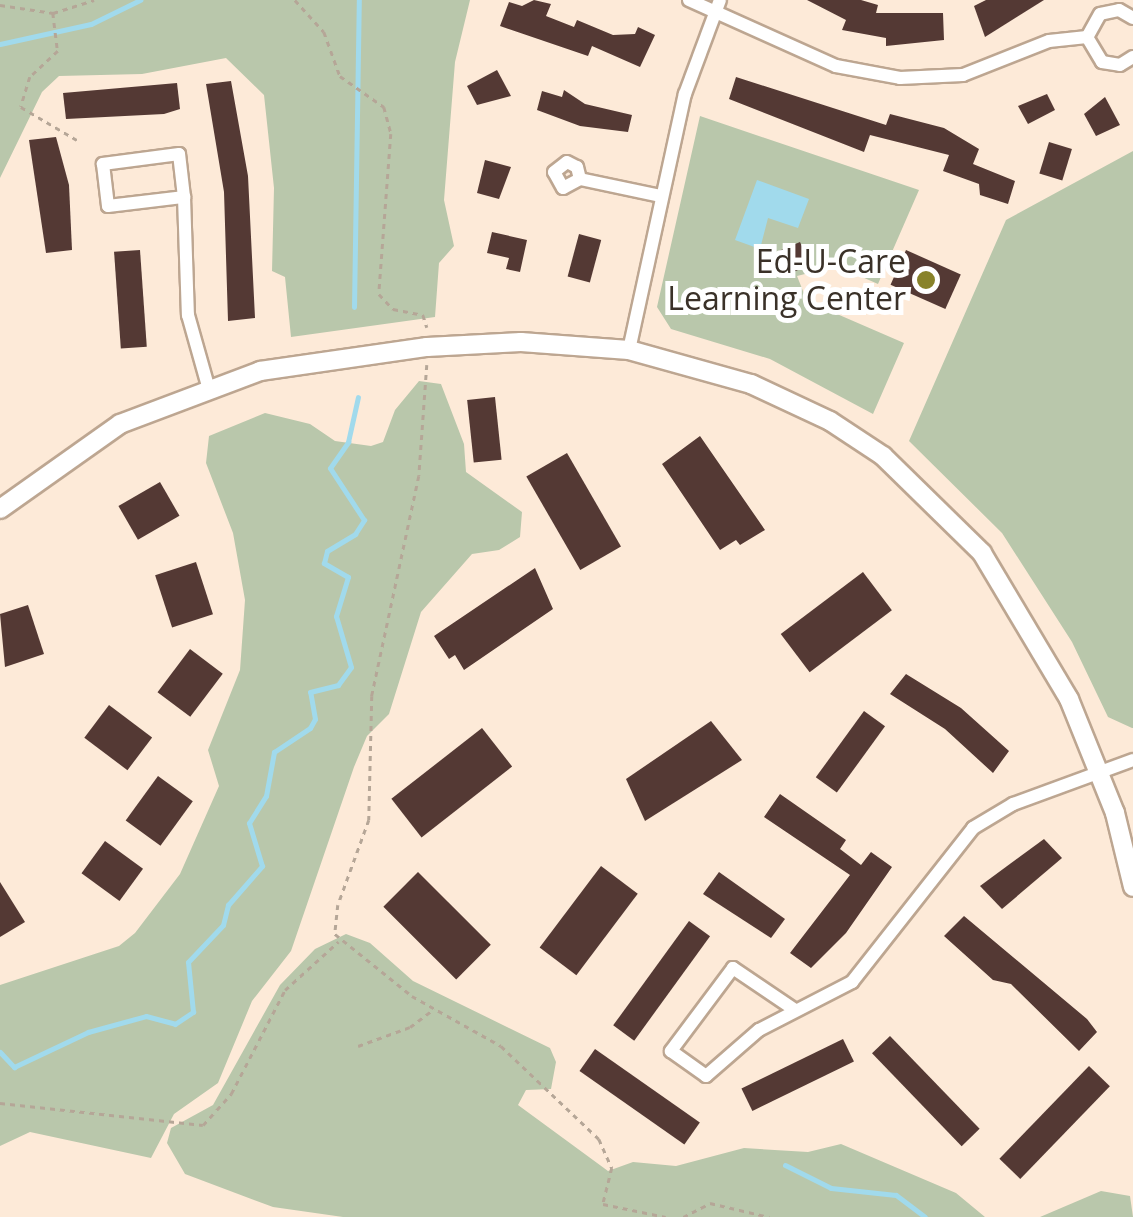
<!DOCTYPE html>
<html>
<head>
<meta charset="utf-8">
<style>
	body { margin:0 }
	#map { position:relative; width:1133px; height:1217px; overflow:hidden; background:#fdead8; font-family:"Open Sans",sans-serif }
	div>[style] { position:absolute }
	.green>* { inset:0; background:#b9c7ab }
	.water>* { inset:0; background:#a1daec }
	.stream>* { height:5px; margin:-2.5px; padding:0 2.5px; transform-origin:2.5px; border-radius:2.5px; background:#a1daec }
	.building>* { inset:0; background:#543934; transform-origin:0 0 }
	.path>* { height:2.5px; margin-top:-1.25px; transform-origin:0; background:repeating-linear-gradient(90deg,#b5a697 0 5px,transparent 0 10px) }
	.roads { filter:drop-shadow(2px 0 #bda691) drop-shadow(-2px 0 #bda691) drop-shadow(0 2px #bda691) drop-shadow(0 -2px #bda691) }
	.street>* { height:12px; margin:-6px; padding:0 6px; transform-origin:6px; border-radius:6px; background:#fff }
	.secondary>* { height:18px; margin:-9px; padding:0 9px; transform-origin:9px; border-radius:9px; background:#fff }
	.dots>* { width:28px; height:28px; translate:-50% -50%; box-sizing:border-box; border:5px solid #fff; border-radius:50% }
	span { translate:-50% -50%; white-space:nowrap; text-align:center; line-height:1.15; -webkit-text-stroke:10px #fff; paint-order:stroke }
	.poi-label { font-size:32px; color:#3a3128 }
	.right { translate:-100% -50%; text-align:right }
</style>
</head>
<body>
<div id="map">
	<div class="green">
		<div style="clip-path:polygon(0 0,470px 0,455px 62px,444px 200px,454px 246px,439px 263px,435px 317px,291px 337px,285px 277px,272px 271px,274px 188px,264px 95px,226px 58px,142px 74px,59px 76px,42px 92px,0 178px)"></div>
		<div style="clip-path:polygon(700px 116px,919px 190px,878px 284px,837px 266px,797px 276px,807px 301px,904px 343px,873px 414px,770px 359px,671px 329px,657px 307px)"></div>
		<div style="clip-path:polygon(1133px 151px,1133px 728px,1132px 728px,1108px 717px,1072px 642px,1002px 533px,909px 441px,1006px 220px)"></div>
		<div style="clip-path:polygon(419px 381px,441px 384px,464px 444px,466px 472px,522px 512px,520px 537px,499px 550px,472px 554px,421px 612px,389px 714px,367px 736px,354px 767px,291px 951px,252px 1001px,218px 1083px,174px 1114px,151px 1158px,30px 1132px,0 1146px,0 985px,119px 946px,135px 933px,180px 874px,219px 786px,208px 750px,240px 670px,245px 600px,233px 533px,206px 463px,209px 436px,265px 413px,310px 424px,335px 441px,371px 446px,383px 442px,395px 410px)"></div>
		<div style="clip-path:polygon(346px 934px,370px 943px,413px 981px,550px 1048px,556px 1062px,551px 1089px,526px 1090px,518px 1105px,608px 1171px,633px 1162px,676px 1166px,744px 1148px,808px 1152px,841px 1144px,956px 1193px,985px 1217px,343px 1217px,273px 1207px,185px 1174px,167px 1143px,171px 1128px,213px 1105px,280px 985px,315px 949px)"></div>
		<div style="clip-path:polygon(1101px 1191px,1130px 1196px,1133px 1217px,1040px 1217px)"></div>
	</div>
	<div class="water">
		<div style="clip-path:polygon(757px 180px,809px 199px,798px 228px,768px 218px,760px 249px,735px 240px)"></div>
	</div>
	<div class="stream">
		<div style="left:0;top:44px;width:93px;rotate:-12.4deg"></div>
		<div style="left:91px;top:24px;width:55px;rotate:-26.1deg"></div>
		<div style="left:354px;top:307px;width:307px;rotate:-89.1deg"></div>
		<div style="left:0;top:1052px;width:21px;rotate:47deg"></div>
		<div style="left:14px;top:1067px;width:82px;rotate:-25.3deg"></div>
		<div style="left:88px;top:1032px;width:60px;rotate:-15.4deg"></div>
		<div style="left:146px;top:1016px;width:30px;rotate:15deg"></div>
		<div style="left:175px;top:1024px;width:22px;rotate:-34deg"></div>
		<div style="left:193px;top:1012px;width:50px;rotate:-95.7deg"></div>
		<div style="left:188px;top:962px;width:51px;rotate:-46.6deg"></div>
		<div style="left:223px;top:925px;width:21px;rotate:-76deg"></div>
		<div style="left:228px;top:905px;width:52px;rotate:-48.9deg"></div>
		<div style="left:262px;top:866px;width:45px;rotate:-106.8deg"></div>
		<div style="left:249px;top:823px;width:32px;rotate:-58deg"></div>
		<div style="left:266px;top:796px;width:45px;rotate:-79.7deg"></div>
		<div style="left:274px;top:752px;width:43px;rotate:-33.7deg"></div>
		<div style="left:310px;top:728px;width:10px;rotate:-61deg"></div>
		<div style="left:315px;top:719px;width:27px;rotate:-100deg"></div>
		<div style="left:310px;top:692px;width:29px;rotate:-14deg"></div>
		<div style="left:338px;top:685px;width:22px;rotate:-54deg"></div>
		<div style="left:351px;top:667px;width:53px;rotate:-106.4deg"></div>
		<div style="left:336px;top:616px;width:41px;rotate:-72.9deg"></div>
		<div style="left:348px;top:577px;width:28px;rotate:-150deg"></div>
		<div style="left:324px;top:563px;width:12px;rotate:-76deg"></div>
		<div style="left:327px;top:551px;width:33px;rotate:-31deg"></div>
		<div style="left:355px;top:534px;width:17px;rotate:-57deg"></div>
		<div style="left:364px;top:520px;width:62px;rotate:-123.2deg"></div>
		<div style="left:330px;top:468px;width:32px;rotate:-55deg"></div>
		<div style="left:348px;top:442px;width:46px;rotate:-77.5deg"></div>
		<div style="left:785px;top:1165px;width:51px;rotate:26.6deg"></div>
		<div style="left:831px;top:1188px;width:65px;rotate:6.1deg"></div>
		<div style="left:896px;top:1195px;width:36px;rotate:37deg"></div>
	</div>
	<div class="building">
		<div style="clip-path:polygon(534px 0,551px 4px,546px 16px,574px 27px,577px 20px,613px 35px,635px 34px,638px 27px,655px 35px,640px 67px,592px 46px,588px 56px,500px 26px,509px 2px,522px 6px)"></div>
		<div style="clip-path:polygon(807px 0,861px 0,878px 5px,876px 13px,943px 13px,944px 40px,886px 46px,886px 38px,842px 30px,846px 20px)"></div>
		<div style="clip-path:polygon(986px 0,1044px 0,985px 37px,974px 6px)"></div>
		<div style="clip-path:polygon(497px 70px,511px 96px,477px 105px,467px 86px)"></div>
		<div style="clip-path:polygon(736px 77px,886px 125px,890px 114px,944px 128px,979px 149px,973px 164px,1015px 181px,1008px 204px,980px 195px,979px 184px,943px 171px,949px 155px,870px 135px,864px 152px,729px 99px)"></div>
		<div style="clip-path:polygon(231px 81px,248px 176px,255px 318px,228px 321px,224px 192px,206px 84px)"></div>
		<div style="clip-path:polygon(177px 83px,180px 109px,164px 114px,66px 119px,63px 93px)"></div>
		<div style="clip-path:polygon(564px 90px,585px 104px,632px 115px,628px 132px,580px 126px,537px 110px,542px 91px,562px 97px)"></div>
		<div style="clip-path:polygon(1047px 94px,1055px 110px,1028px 124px,1018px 106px)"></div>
		<div style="clip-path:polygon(1105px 97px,1120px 125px,1096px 136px,1084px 114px)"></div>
		<div style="clip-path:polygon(56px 137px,69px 185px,72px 250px,46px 253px,29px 140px)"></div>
		<div style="left:1049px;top:142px;width:24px;height:33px;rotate:17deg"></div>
		<div style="clip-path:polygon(485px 160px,511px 167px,499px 199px,477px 193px)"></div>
		<div style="clip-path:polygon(492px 232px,527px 240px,520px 272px,506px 269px,509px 258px,487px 253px)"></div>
		<div style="left:579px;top:234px;width:23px;height:44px;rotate:15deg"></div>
		<div style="left:800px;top:242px;width:25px;height:32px;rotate:67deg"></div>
		<div style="left:140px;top:250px;width:97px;height:26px;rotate:86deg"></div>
		<div style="left:906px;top:250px;width:60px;height:38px;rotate:24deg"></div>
		<div style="left:495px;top:397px;width:63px;height:28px;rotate:84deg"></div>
		<div style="clip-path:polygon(700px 436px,765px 530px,740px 545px,736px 540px,720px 550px,662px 464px)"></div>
		<div style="left:567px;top:453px;width:108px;height:47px;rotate:60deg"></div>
		<div style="left:160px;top:482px;width:39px;height:48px;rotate:60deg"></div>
		<div style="left:196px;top:562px;width:55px;height:43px;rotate:72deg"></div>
		<div style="clip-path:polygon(535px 568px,553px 609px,464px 670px,455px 655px,449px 659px,434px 636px)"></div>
		<div style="left:863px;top:572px;width:48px;height:103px;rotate:53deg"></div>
		<div style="clip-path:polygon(28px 605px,44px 654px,5px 667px,0 614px)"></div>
		<div style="left:190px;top:649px;width:41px;height:54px;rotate:37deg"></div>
		<div style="clip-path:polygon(906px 674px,961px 708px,1009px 751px,993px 773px,945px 729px,890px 694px)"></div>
		<div style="left:109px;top:705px;width:54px;height:41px;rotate:37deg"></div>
		<div style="left:864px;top:711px;width:26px;height:82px;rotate:36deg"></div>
		<div style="clip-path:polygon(711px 721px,742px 760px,645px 821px,626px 779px)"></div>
		<div style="left:482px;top:728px;width:49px;height:115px;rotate:52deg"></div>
		<div style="left:158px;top:776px;width:43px;height:55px;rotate:36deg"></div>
		<div style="clip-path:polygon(780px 794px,846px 840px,840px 849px,861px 865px,871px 852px,892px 867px,846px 933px,811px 968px,790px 953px,850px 875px,764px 817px)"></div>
		<div style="clip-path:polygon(1044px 839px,1062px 858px,1002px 909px,980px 886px)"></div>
		<div style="left:105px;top:841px;width:47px;height:40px;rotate:36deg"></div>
		<div style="left:601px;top:866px;width:46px;height:102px;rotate:37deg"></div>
		<div style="left:418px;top:872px;width:103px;height:49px;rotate:45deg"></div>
		<div style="clip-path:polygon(719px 872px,785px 919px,771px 938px,703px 894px)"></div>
		<div style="clip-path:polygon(0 882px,25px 922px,0 937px)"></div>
		<div style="clip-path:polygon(964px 916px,1087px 1019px,1097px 1032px,1079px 1051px,1011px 984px,993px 980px,944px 936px)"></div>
		<div style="left:689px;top:921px;width:26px;height:129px;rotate:36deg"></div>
		<div style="left:890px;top:1036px;width:129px;height:25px;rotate:46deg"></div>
		<div style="left:843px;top:1039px;width:25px;height:113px;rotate:64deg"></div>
		<div style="left:595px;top:1049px;width:128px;height:27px;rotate:35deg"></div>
		<div style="left:1089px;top:1066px;width:29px;height:129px;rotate:44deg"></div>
	</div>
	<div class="path">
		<div style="left:295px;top:0;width:43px;rotate:47.8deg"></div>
		<div style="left:324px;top:32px;width:47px;rotate:70deg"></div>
		<div style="left:340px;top:76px;width:54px;rotate:35.2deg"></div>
		<div style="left:384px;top:107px;width:28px;rotate:75deg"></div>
		<div style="left:391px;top:134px;width:160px;rotate:94.3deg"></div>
		<div style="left:379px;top:294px;width:21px;rotate:47deg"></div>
		<div style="left:393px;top:309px;width:31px;rotate:11deg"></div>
		<div style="left:423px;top:315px;width:13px;rotate:72deg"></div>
		<div style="left:0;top:5px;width:54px;rotate:8.6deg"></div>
		<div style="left:53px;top:13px;width:43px;rotate:-17.6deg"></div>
		<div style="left:53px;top:13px;width:38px;rotate:83deg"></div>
		<div style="left:58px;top:51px;width:38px;rotate:137deg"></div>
		<div style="left:30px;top:77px;width:31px;rotate:107deg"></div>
		<div style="left:21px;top:107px;width:65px;rotate:30.5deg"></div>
		<div style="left:427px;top:365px;width:111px;rotate:94.1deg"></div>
		<div style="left:419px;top:476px;width:225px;rotate:102.1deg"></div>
		<div style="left:372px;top:696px;width:124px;rotate:91.4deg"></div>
		<div style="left:369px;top:820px;width:90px;rotate:110deg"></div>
		<div style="left:338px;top:905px;width:29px;rotate:96deg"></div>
		<div style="left:335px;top:934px;width:99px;rotate:38.8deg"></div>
		<div style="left:412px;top:996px;width:102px;rotate:29.3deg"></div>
		<div style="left:501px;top:1046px;width:135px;rotate:43.5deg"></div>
		<div style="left:599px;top:1139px;width:32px;rotate:66deg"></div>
		<div style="left:612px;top:1168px;width:37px;rotate:104deg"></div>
		<div style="left:603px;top:1204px;width:64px;rotate:11.7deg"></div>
		<div style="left:358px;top:1046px;width:55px;rotate:-20.1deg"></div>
		<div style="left:410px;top:1027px;width:30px;rotate:-37deg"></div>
		<div style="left:0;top:1103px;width:204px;rotate:6.2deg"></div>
		<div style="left:203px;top:1125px;width:42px;rotate:-47.9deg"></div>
		<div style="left:231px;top:1094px;width:117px;rotate:-62.6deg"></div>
		<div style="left:285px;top:990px;width:72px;rotate:-42.2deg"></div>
		<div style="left:683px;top:1217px;width:30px;rotate:-27deg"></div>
		<div style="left:710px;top:1203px;width:61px;rotate:13.3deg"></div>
	</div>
	<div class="roads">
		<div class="street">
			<div style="left:689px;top:0;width:161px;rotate:24.2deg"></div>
			<div style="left:836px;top:66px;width:65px;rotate:10.6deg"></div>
			<div style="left:900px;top:78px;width:63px;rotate:-2.7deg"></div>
			<div style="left:963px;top:75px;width:92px;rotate:-21.6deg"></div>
			<div style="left:1049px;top:41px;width:38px;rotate:-6deg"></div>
			<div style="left:1133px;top:18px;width:16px;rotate:-150deg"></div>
			<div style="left:1119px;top:10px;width:19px;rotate:168deg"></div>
			<div style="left:1100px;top:14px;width:26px;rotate:119deg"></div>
			<div style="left:1087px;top:37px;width:29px;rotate:59deg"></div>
			<div style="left:1102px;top:62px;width:18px;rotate:9deg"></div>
			<div style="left:1120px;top:65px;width:15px;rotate:-32deg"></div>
			<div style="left:580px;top:179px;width:19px;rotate:152deg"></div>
			<div style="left:563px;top:188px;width:18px;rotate:-119deg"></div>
			<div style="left:554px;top:172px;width:16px;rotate:-38deg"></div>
			<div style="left:567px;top:162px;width:11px;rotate:27deg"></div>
			<div style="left:577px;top:167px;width:12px;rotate:76deg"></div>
			<div style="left:580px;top:179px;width:83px;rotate:11.9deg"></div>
			<div style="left:184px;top:197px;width:43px;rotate:-96.6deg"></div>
			<div style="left:179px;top:154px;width:77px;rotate:172.5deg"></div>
			<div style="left:103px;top:164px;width:42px;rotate:83.2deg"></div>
			<div style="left:108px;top:206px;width:77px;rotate:-6.8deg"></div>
			<div style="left:184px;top:197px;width:118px;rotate:88.1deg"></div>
			<div style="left:188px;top:315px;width:74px;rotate:74.3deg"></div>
			<div style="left:629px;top:350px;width:262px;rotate:-77.7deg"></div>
			<div style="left:685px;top:94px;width:100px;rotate:-69.6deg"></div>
			<div style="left:795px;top:1010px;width:75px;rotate:-145.9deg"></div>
			<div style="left:733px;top:968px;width:104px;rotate:126.8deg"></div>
			<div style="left:671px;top:1051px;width:43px;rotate:35.5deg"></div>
			<div style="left:706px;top:1076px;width:70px;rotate:-41deg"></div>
			<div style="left:759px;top:1030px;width:105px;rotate:-27.3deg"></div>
			<div style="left:852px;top:982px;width:196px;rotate:-51.8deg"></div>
			<div style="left:973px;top:828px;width:47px;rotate:-31deg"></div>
			<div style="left:1013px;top:804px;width:128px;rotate:-20.1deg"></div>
		</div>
		<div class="secondary">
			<div style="left:0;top:509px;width:147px;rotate:-35.3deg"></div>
			<div style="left:120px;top:424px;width:150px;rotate:-20.7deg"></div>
			<div style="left:260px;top:371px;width:169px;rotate:-8.2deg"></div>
			<div style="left:427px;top:347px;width:94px;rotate:-3deg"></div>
			<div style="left:521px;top:342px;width:108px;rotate:4.2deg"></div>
			<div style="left:629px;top:350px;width:127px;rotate:15.6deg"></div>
			<div style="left:751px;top:384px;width:87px;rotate:25.1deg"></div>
			<div style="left:830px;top:421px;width:64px;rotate:33.4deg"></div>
			<div style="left:883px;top:456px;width:139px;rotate:44.4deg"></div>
			<div style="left:982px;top:553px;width:170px;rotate:59.2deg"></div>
			<div style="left:1069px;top:699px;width:123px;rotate:68deg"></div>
			<div style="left:1115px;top:813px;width:76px;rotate:76.3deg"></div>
		</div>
	</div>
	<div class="dots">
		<div style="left:926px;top:280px;background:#88822a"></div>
	</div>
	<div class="poi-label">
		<span class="right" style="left:906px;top:280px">Ed-U-Care<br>Learning Center</span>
	</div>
</div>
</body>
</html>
